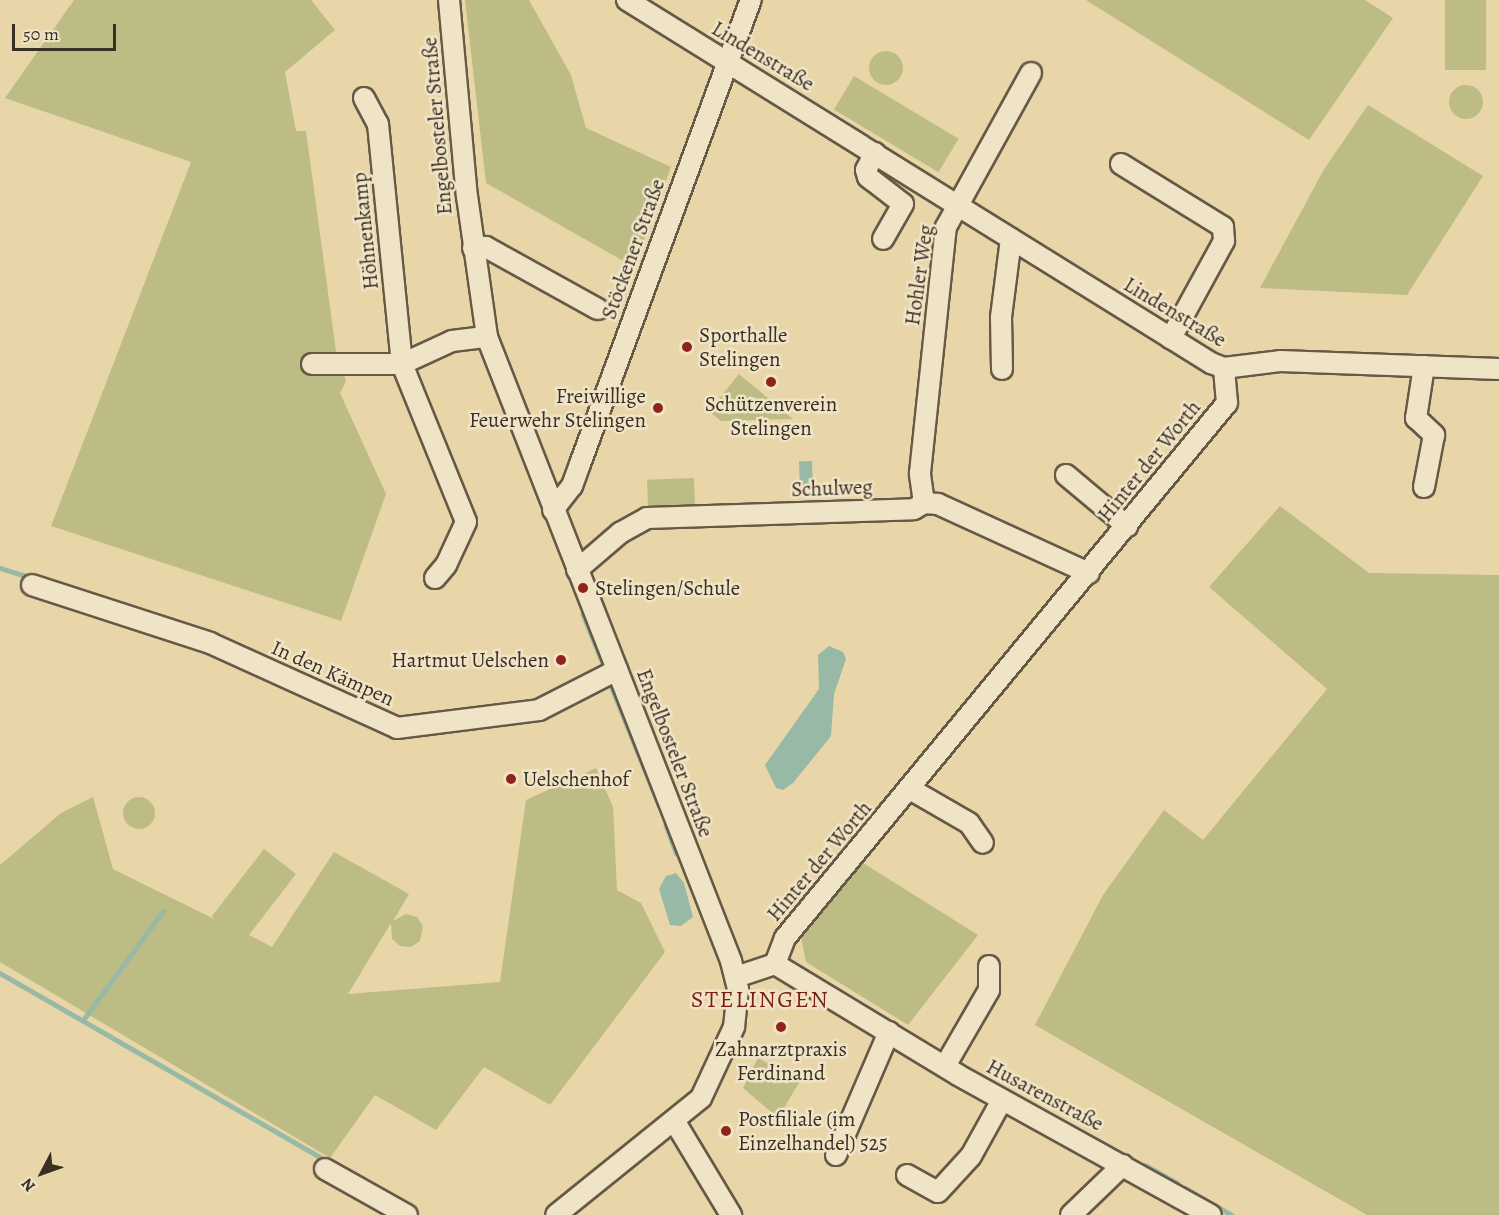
<!DOCTYPE html>
<html>
<head>
<meta charset="utf-8">
<style>
	body { margin:0 }
	#map { position:relative; width:1499px; height:1215px; overflow:hidden; background:#e8d6a9; font-family:Alegreya,serif }
	div>[style] { position:absolute }
	.green>* { inset:0; background:#bcbc84; transform-origin:0 0 }
	.round { border-radius:50% }
	.water>* { inset:0; background:#98b9a5; transform-origin:0 0 }
	.stream>* { height:4.5px; margin:-2.25px; padding:0 2.25px; transform-origin:2.25px; border-radius:2.25px; background:#98b9a5 }
	.roads { filter:drop-shadow(2px 0 #665946) drop-shadow(-2px 0 #665946) drop-shadow(0 2px #665946) drop-shadow(0 -2px #665946) }
	.minor>* { height:20px; margin:-10px; padding:0 10px; transform-origin:10px; border-radius:10px; background:#f0e4c7 }
	.dots>* { width:16px; height:16px; translate:-50% -50%; box-sizing:border-box; border:3px solid #f0e4c7; border-radius:50% }
	span { translate:-50% -50%; white-space:nowrap; text-align:center; line-height:1.15; -webkit-text-stroke:5px #f0e4c7; paint-order:stroke }
	.street-label { font-size:21px; color:#3a2f25 }
	.poi-label { font-size:21px; color:#3a2f25 }
	.left { translate:0 -50%; text-align:left }
	.right { translate:-100% -50%; text-align:right }
	.quarter-label { font-size:24px; color:#7a1f14; letter-spacing:1.5px }
	.north { position:absolute; left:12px; top:1143px; width:60px; height:60px; -webkit-text-stroke:4px #f0e4c7; paint-order:stroke; rotate:229deg; font-size:16px; font-weight:700; line-height:24px; text-align:center; color:#3a2f25 }
	.north::after { content:''; display:block; margin:auto; width:21px; height:27px; background:#3a2f25; clip-path:polygon(50% 0,100% 100%,50% 72%,0 100%) }
	.scale { position:absolute; left:12px; top:24px; width:104px; height:27px; box-sizing:border-box; border:3px solid #3a2f25; border-top:0; padding-left:8px; font-size:18px; line-height:21px; white-space:nowrap; color:#3a2f25; -webkit-text-stroke:4px #f0e4c7; paint-order:stroke }
</style>
</head>
<body>
<div id="map">
	<div class="green">
		<div style="clip-path:polygon(74px 0,311px 0,335px 30px,285px 72px,296px 131px,306px 131px,336px 351px,346px 381px,340px 393px,386px 494px,341px 621px,51px 526px,191px 162px,5px 98px)"></div>
		<div style="clip-path:polygon(465px 0,529px 0,571px 75px,586px 128px,671px 167px,634px 267px,486px 183px)"></div>
		<div style="clip-path:polygon(1086px 0,1365px 0,1393px 18px,1309px 140px)"></div>
		<div style="left:1445px;top:0;width:41px;height:70px"></div>
		<div class="round" style="left:869px;top:51px;width:34px;height:34px"></div>
		<div style="left:854px;top:76px;width:122px;height:39px;rotate:31deg"></div>
		<div class="round" style="left:1449px;top:85px;width:34px;height:34px"></div>
		<div style="clip-path:polygon(1368px 105px,1483px 176px,1407px 295px,1260px 288px,1323px 171px)"></div>
		<div style="clip-path:polygon(739px 374px,793px 419px,721px 421px,709px 411px)"></div>
		<div style="left:694px;top:478px;width:30px;height:47px;rotate:88deg"></div>
		<div style="clip-path:polygon(1280px 506px,1369px 573px,1499px 575px,1499px 1215px,1367px 1215px,1035px 1025px,1103px 895px,1164px 810px,1203px 840px,1327px 689px,1209px 587px)"></div>
		<div style="clip-path:polygon(596px 768px,613px 807px,617px 890px,641px 903px,665px 952px,550px 1105px,484px 1067px,436px 1130px,375px 1095px,330px 1158px,0 962px,0 865px,61px 813px,93px 797px,113px 869px,214px 919px,212px 916px,264px 849px,296px 874px,249px 935px,272px 947px,334px 852px,409px 894px,393px 921px,406px 914px,417px 917px,423px 926px,420px 941px,411px 947px,400px 946px,392px 939px,391px 923px,348px 994px,500px 982px,526px 800px)"></div>
		<div class="round" style="left:123px;top:797px;width:32px;height:32px"></div>
		<div style="clip-path:polygon(863px 863px,978px 935px,908px 1025px,806px 962px,801px 938px)"></div>
		<div style="clip-path:polygon(758px 1058px,800px 1081px,778px 1118px,743px 1088px)"></div>
	</div>
	<div class="water">
		<div style="left:812px;top:461px;width:26px;height:13px;rotate:88deg"></div>
		<div style="clip-path:polygon(829px 646px,843px 652px,846px 659px,834px 694px,831px 736px,793px 783px,783px 790px,776px 788px,765px 765px,819px 689px,818px 655px)"></div>
		<div style="clip-path:polygon(676px 873px,684px 883px,693px 917px,681px 926px,670px 925px,659px 889px,666px 876px)"></div>
	</div>
	<div class="stream">
		<div style="left:0;top:568px;width:34px;rotate:17deg"></div>
		<div style="left:583px;top:614px;width:51px;rotate:68deg"></div>
		<div style="left:610px;top:683px;width:131px;rotate:68.1deg"></div>
		<div style="left:666px;top:825px;width:30px;rotate:70deg"></div>
		<div style="left:0;top:973px;width:379px;rotate:29.9deg"></div>
		<div style="left:83px;top:1020px;width:135px;rotate:-53.7deg"></div>
		<div style="left:1145px;top:1165px;width:37px;rotate:29deg"></div>
		<div style="left:1185px;top:1188px;width:54px;rotate:29.9deg"></div>
	</div>
	<div class="roads">
		<div class="minor">
			<div style="left:449px;top:0;width:197px;rotate:84.8deg"></div>
			<div style="left:467px;top:196px;width:142px;rotate:81.9deg"></div>
			<div style="left:487px;top:337px;width:670px;rotate:68.64deg"></div>
			<div style="left:731px;top:961px;width:29px;rotate:76deg"></div>
			<div style="left:738px;top:989px;width:38px;rotate:96deg"></div>
			<div style="left:734px;top:1027px;width:78px;rotate:114.9deg"></div>
			<div style="left:701px;top:1098px;width:186px;rotate:141.1deg"></div>
			<div style="left:627px;top:0;width:688px;rotate:31.86deg"></div>
			<div style="left:1211px;top:363px;width:14px;rotate:21deg"></div>
			<div style="left:1224px;top:368px;width:56px;rotate:-7.1deg"></div>
			<div style="left:1280px;top:361px;width:219px;rotate:2.1deg"></div>
			<div style="left:364px;top:98px;width:30px;rotate:62deg"></div>
			<div style="left:378px;top:124px;width:241px;rotate:84.3deg"></div>
			<div style="left:402px;top:364px;width:170px;rotate:67.9deg"></div>
			<div style="left:466px;top:522px;width:47px;rotate:114.9deg"></div>
			<div style="left:446px;top:565px;width:17px;rotate:130deg"></div>
			<div style="left:875px;top:153px;width:19px;rotate:118deg"></div>
			<div style="left:866px;top:170px;width:7px;rotate:74deg"></div>
			<div style="left:868px;top:177px;width:44px;rotate:37.6deg"></div>
			<div style="left:903px;top:204px;width:40px;rotate:119.7deg"></div>
			<div style="left:1121px;top:164px;width:120px;rotate:31.7deg"></div>
			<div style="left:1223px;top:227px;width:14px;rotate:86deg"></div>
			<div style="left:1224px;top:241px;width:111px;rotate:118.7deg"></div>
			<div style="left:473px;top:248px;width:13px;rotate:-4deg"></div>
			<div style="left:486px;top:247px;width:128px;rotate:29deg"></div>
			<div style="left:312px;top:364px;width:90px"></div>
			<div style="left:402px;top:364px;width:55px;rotate:-24.7deg"></div>
			<div style="left:452px;top:341px;width:35px;rotate:-7deg"></div>
			<div style="left:1424px;top:366px;width:53px;rotate:98.7deg"></div>
			<div style="left:1416px;top:418px;width:25px;rotate:43deg"></div>
			<div style="left:1434px;top:435px;width:53px;rotate:100.9deg"></div>
			<div style="left:1002px;top:369px;width:52px;rotate:-91.1deg"></div>
			<div style="left:1001px;top:317px;width:79px;rotate:-82.7deg"></div>
			<div style="left:1066px;top:475px;width:80px;rotate:39.9deg"></div>
			<div style="left:924px;top:503px;width:30px;rotate:-98deg"></div>
			<div style="left:920px;top:473px;width:247px;rotate:-84deg"></div>
			<div style="left:946px;top:227px;width:176px;rotate:-61.1deg"></div>
			<div style="left:553px;top:510px;width:31px;rotate:-52deg"></div>
			<div style="left:572px;top:486px;width:23px;rotate:-70deg"></div>
			<div style="left:580px;top:464px;width:495px;rotate:-69.8deg"></div>
			<div style="left:577px;top:570px;width:57px;rotate:-40.7deg"></div>
			<div style="left:620px;top:533px;width:31px;rotate:-29deg"></div>
			<div style="left:647px;top:518px;width:267px;rotate:-1.9deg"></div>
			<div style="left:914px;top:509px;width:12px;rotate:-31deg"></div>
			<div style="left:924px;top:503px;width:14px;rotate:4deg"></div>
			<div style="left:938px;top:504px;width:166px;rotate:24.6deg"></div>
			<div style="left:32px;top:585px;width:187px;rotate:18deg"></div>
			<div style="left:210px;top:643px;width:205px;rotate:24.4deg"></div>
			<div style="left:397px;top:728px;width:143px;rotate:-7.2deg"></div>
			<div style="left:539px;top:710px;width:88px;rotate:-27.1deg"></div>
			<div style="left:910px;top:789px;width:68px;rotate:30deg"></div>
			<div style="left:969px;top:823px;width:24px;rotate:55deg"></div>
			<div style="left:775px;top:964px;width:214px;rotate:31.2deg"></div>
			<div style="left:958px;top:1075px;width:289px;rotate:29deg"></div>
			<div style="left:736px;top:977px;width:41px;rotate:-18.4deg"></div>
			<div style="left:775px;top:964px;width:28px;rotate:-69deg"></div>
			<div style="left:785px;top:938px;width:694px;rotate:-50.44deg"></div>
			<div style="left:1227px;top:403px;width:35px;rotate:-95deg"></div>
			<div style="left:945px;top:1066px;width:88px;rotate:-59.9deg"></div>
			<div style="left:989px;top:990px;width:24px;rotate:-90deg"></div>
			<div style="left:675px;top:1122px;width:109px;rotate:58.9deg"></div>
			<div style="left:836px;top:1155px;width:134px;rotate:-66.7deg"></div>
			<div style="left:325px;top:1169px;width:94px;rotate:29.3deg"></div>
			<div style="left:907px;top:1175px;width:35px;rotate:29deg"></div>
			<div style="left:938px;top:1192px;width:49px;rotate:-47.5deg"></div>
			<div style="left:971px;top:1156px;width:64px;rotate:-61deg"></div>
			<div style="left:1071px;top:1215px;width:72px;rotate:-43.9deg"></div>
		</div>
	</div>
	<div class="dots">
		<div style="left:687px;top:347px;background:#8f2418"></div>
		<div style="left:771px;top:382px;background:#8f2418"></div>
		<div style="left:658px;top:408px;background:#8f2418"></div>
		<div style="left:583px;top:588px;background:#8f2418"></div>
		<div style="left:561px;top:660px;background:#8f2418"></div>
		<div style="left:511px;top:779px;background:#8f2418"></div>
		<div style="left:781px;top:1027px;background:#8f2418"></div>
		<div style="left:726px;top:1131px;background:#8f2418"></div>
	</div>
	<div class="street-label">
		<span style="left:763px;top:56px;rotate:31deg">Lindenstraße</span>
		<span style="left:437px;top:126px;rotate:-95deg">Engelbosteler Straße</span>
		<span style="left:365px;top:231px;rotate:-96deg">Höhnenkamp</span>
		<span style="left:633px;top:249px;rotate:-70deg">Stöckener Straße</span>
		<span style="left:919px;top:275px;rotate:-82deg">Hohler Weg</span>
		<span style="left:1175px;top:312px;rotate:31deg">Lindenstraße</span>
		<span style="left:1149px;top:461px;rotate:-51deg">Hinter der Worth</span>
		<span style="left:832px;top:488px;rotate:-2deg">Schulweg</span>
		<span style="left:333px;top:673px;rotate:24deg">In den Kämpen</span>
		<span style="left:675px;top:753px;rotate:69deg">Engelbosteler Straße</span>
		<span style="left:819px;top:861px;rotate:-50deg">Hinter der Worth</span>
		<span style="left:1045px;top:1095px;rotate:28deg">Husarenstraße</span>
	</div>
	<div class="poi-label">
		<span class="left" style="left:699px;top:347px">Sporthalle<br>Stelingen</span>
		<span class="right" style="left:646px;top:408px">Freiwillige<br>Feuerwehr Stelingen</span>
		<span style="left:771px;top:416px">Schützenverein<br>Stelingen</span>
		<span class="left" style="left:595px;top:588px">Stelingen/Schule</span>
		<span class="right" style="left:549px;top:660px">Hartmut Uelschen</span>
		<span class="left" style="left:523px;top:779px">Uelschenhof</span>
		<span style="left:781px;top:1061px">Zahnarztpraxis<br>Ferdinand</span>
		<span class="left" style="left:738px;top:1131px">Postfiliale (im<br>Einzelhandel) 525</span>
	</div>
	<div class="quarter-label">
		<span style="left:760px;top:1000px">STELINGEN</span>
	</div>
	<div class="north">N</div>
	<div class="scale">50 m</div>
</div>
</body>
</html>
